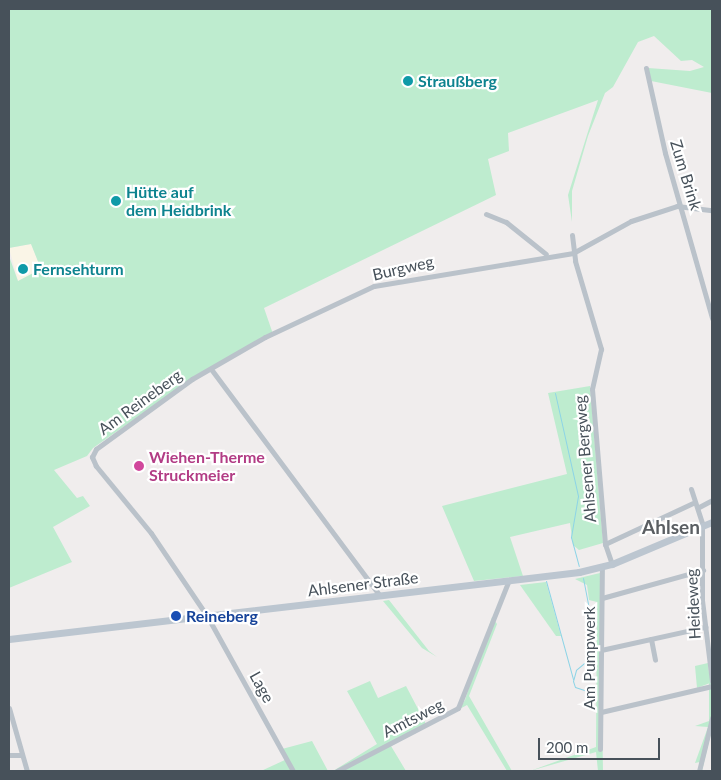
<!DOCTYPE html>
<html>
<head>
<meta charset="utf-8">
<style>
	body { margin:0 }
	#map { position:relative; width:721px; height:780px; overflow:hidden; background:#f0eded; font-family:Lato,sans-serif }
	div>[style] { position:absolute }
	.commercial>* { inset:0; background:#faf5e7 }
	.green>* { inset:0; background:#beeccf }
	.stream>* { height:1px; margin:-0.5px; padding:0 0.5px; transform-origin:0.5px; border-radius:0.5px; background:#8dd4e6 }
	.minor>* { height:5px; margin:-2.5px; padding:0 2.5px; transform-origin:2.5px; border-radius:2.5px; background:#bac2ca }
	.secondary>* { height:7px; margin:-3.5px; padding:0 3.5px; transform-origin:3.5px; border-radius:3.5px; background:#bcc6d0 }
	.dots>* { width:14px; height:14px; translate:-50% -50%; box-sizing:border-box; border:2px solid #fff; border-radius:50% }
	span { translate:-50% -50%; white-space:nowrap; text-align:center; line-height:1.15; -webkit-text-stroke:4.5px #fff; paint-order:stroke }
	.culture-label { font-size:16px; color:#0d838f; font-weight:700 }
	.left { translate:0 -50%; text-align:left }
	.street-label { font-size:16px; color:#47515a }
	.hotel-label { font-size:16px; color:#b23c85; font-weight:700 }
	.transit-label { font-size:16px; color:#164399; font-weight:700 }
	.quarter-label { font-size:19px; color:#5a5e62; font-weight:700 }
	.frame { position:absolute; inset:0; border:10px solid #47515a; pointer-events:none }
	.scale { position:absolute; left:538px; top:738px; width:122px; height:22px; box-sizing:border-box; border:2px solid #47515a; border-top:0; padding-left:6px; font-size:15px; line-height:18px; white-space:nowrap; color:#47515a; -webkit-text-stroke:4px #fff; paint-order:stroke }
</style>
</head>
<body>
<div id="map">
	<div class="commercial">
		<div style="clip-path:polygon(31px 244px,41px 269px,18px 281px,9px 248px)"></div>
	</div>
	<div class="green">
		<div style="clip-path:polygon(9px 9px,712px 9px,712px 93px,651px 81px,648px 68px,690px 71px,704px 67px,692px 60px,681px 61px,654px 36px,638px 42px,613px 87px,605px 93px,588px 136px,572px 191px,572px 222px,568px 195px,598px 100px,508px 133px,509px 151px,488px 159px,496px 195px,264px 308px,273px 334px,165px 398px,93px 448px,87px 456px,54px 470px,77px 498px,83px 496px,90px 506px,53px 527px,72px 562px,9px 588px,9px 256px,18px 281px,41px 269px,31px 244px,9px 248px)"></div>
		<div style="clip-path:polygon(590px 386px,603px 543px,579px 550px,573px 545px,570px 523px,510px 537px,523px 576px,474px 581px,442px 506px,567px 474px,548px 393px)"></div>
		<div style="clip-path:polygon(600px 573px,603px 771px,598px 771px,596px 752px,530px 771px,596px 747px,597px 602px,589px 600px,587px 585px,575px 579px)"></div>
		<div style="clip-path:polygon(546px 582px,561px 636px,556px 636px,520px 585px)"></div>
		<div style="clip-path:polygon(389px 600px,429px 651px,437px 657px,422px 648px,383px 601px)"></div>
		<div style="clip-path:polygon(492px 617px,497px 624px,469px 696px,512px 771px,507px 771px,467px 705px,391px 746px,406px 771px,333px 771px,377px 744px,347px 691px,370px 681px,378px 698px,406px 686px,427px 726px,459px 709px,465px 700px)"></div>
		<div style="clip-path:polygon(708px 663px,710px 683px,697px 688px,695px 666px)"></div>
		<div style="clip-path:polygon(709px 663px,712px 663px,712px 729px,702px 771px,698px 771px,700px 762px,695px 763px,708px 727px,695px 726px,709px 721px)"></div>
		<div style="clip-path:polygon(312px 741px,328px 771px,261px 771px,287px 759px,282px 749px)"></div>
	</div>
	<div class="stream">
		<div style="left:555px;top:393px;width:106px;rotate:77.4deg"></div>
		<div style="left:578px;top:496px;width:42px;rotate:99.7deg"></div>
		<div style="left:571px;top:537px;width:30px;rotate:75deg"></div>
		<div style="left:583px;top:578px;width:37px;rotate:79deg"></div>
		<div style="left:590px;top:614px;width:45px;rotate:91.3deg"></div>
		<div style="left:589px;top:659px;width:17px;rotate:140deg"></div>
		<div style="left:576px;top:670px;width:11px;rotate:105deg"></div>
		<div style="left:573px;top:681px;width:6px;rotate:72deg"></div>
		<div style="left:575px;top:687px;width:20px;rotate:18deg"></div>
		<div style="left:546px;top:581px;width:102px;rotate:74.6deg"></div>
	</div>
	<div class="minor">
		<div style="left:646px;top:68px;width:87px;rotate:77.4deg"></div>
		<div style="left:665px;top:153px;width:172px;rotate:74.1deg"></div>
		<div style="left:486px;top:214px;width:22px;rotate:22deg"></div>
		<div style="left:506px;top:222px;width:51px;rotate:38.7deg"></div>
		<div style="left:572px;top:235px;width:26px;rotate:83deg"></div>
		<div style="left:575px;top:261px;width:92px;rotate:73.5deg"></div>
		<div style="left:601px;top:349px;width:41px;rotate:102.7deg"></div>
		<div style="left:592px;top:389px;width:156px;rotate:85.2deg"></div>
		<div style="left:605px;top:544px;width:21px;rotate:71deg"></div>
		<div style="left:211px;top:369px;width:283px;rotate:53.3deg"></div>
		<div style="left:691px;top:489px;width:36px;rotate:72deg"></div>
		<div style="left:702px;top:523px;width:77px;rotate:90deg"></div>
		<div style="left:702px;top:600px;width:82px;rotate:83deg"></div>
		<div style="left:699px;top:507px;width:15px;rotate:-28deg"></div>
		<div style="left:605px;top:544px;width:97px;rotate:-25deg"></div>
		<div style="left:602px;top:598px;width:105px;rotate:-15.5deg"></div>
		<div style="left:651px;top:639px;width:21px;rotate:79deg"></div>
		<div style="left:601px;top:650px;width:107px;rotate:-12.5deg"></div>
		<div style="left:9px;top:708px;width:66px;rotate:74.1deg"></div>
		<div style="left:601px;top:712px;width:114px;rotate:-13.2deg"></div>
		<div style="left:600px;top:749px;width:182px;rotate:-89.4deg"></div>
		<div style="left:9px;top:755px;width:13px"></div>
		<div style="left:293px;top:771px;width:177px;rotate:-119deg"></div>
		<div style="left:207px;top:616px;width:100px;rotate:-124deg"></div>
		<div style="left:151px;top:533px;width:87px;rotate:-129.4deg"></div>
		<div style="left:96px;top:466px;width:10px;rotate:-114deg"></div>
		<div style="left:92px;top:457px;width:9px;rotate:-63deg"></div>
		<div style="left:96px;top:449px;width:119px;rotate:-36.1deg"></div>
		<div style="left:192px;top:379px;width:84px;rotate:-29.9deg"></div>
		<div style="left:265px;top:337px;width:120px;rotate:-25.1deg"></div>
		<div style="left:374px;top:286px;width:202px;rotate:-9.4deg"></div>
		<div style="left:573px;top:253px;width:66px;rotate:-28.9deg"></div>
		<div style="left:631px;top:221px;width:48px;rotate:-18.1deg"></div>
		<div style="left:677px;top:206px;width:35px;rotate:7deg"></div>
		<div style="left:337px;top:771px;width:136px;rotate:-27.5deg"></div>
		<div style="left:458px;top:708px;width:138px;rotate:-68.3deg"></div>
		<div style="left:699px;top:771px;width:55px;rotate:-76.2deg"></div>
	</div>
	<div class="secondary">
		<div style="left:9px;top:639px;width:574px;rotate:-6.7deg"></div>
		<div style="left:579px;top:572px;width:34px;rotate:-14deg"></div>
		<div style="left:612px;top:564px;width:108px;rotate:-22.8deg"></div>
	</div>
	<div class="dots">
		<div style="left:408px;top:81px;background:#0f9aa8"></div>
		<div style="left:116px;top:201px;background:#0f9aa8"></div>
		<div style="left:23px;top:269px;background:#0f9aa8"></div>
		<div style="left:139px;top:466px;background:#d1479c"></div>
		<div style="left:176px;top:616px;background:#1a4fb4"></div>
	</div>
	<div class="culture-label">
		<span class="left" style="left:418px;top:81px">Straußberg</span>
		<span class="left" style="left:126px;top:201px">Hütte auf<br>dem Heidbrink</span>
		<span class="left" style="left:33px;top:269px">Fernsehturm</span>
	</div>
	<div class="street-label">
		<span style="left:686px;top:175px;rotate:73deg">Zum Brink</span>
		<span style="left:403px;top:268px;rotate:-13deg">Burgweg</span>
		<span style="left:140px;top:402px;rotate:-36deg">Am Reineberg</span>
		<span style="left:585px;top:459px;rotate:-95deg">Ahlsener Bergweg</span>
		<span style="left:363px;top:584px;rotate:-7deg">Ahlsener Straße</span>
		<span style="left:693px;top:604px;rotate:-93deg">Heideweg</span>
		<span style="left:589px;top:658px;rotate:-90deg">Am Pumpwerk</span>
		<span style="left:262px;top:687px;rotate:61deg">Lage</span>
		<span style="left:413px;top:718px;rotate:-27deg">Amtsweg</span>
	</div>
	<div class="hotel-label">
		<span class="left" style="left:149px;top:466px">Wiehen-Therme<br>Struckmeier</span>
	</div>
	<div class="transit-label">
		<span class="left" style="left:186px;top:616px">Reineberg</span>
	</div>
	<div class="quarter-label">
		<span style="left:671px;top:527px">Ahlsen</span>
	</div>
	<div class="frame"></div>
	<div class="scale">200 m</div>
</div>
</body>
</html>
